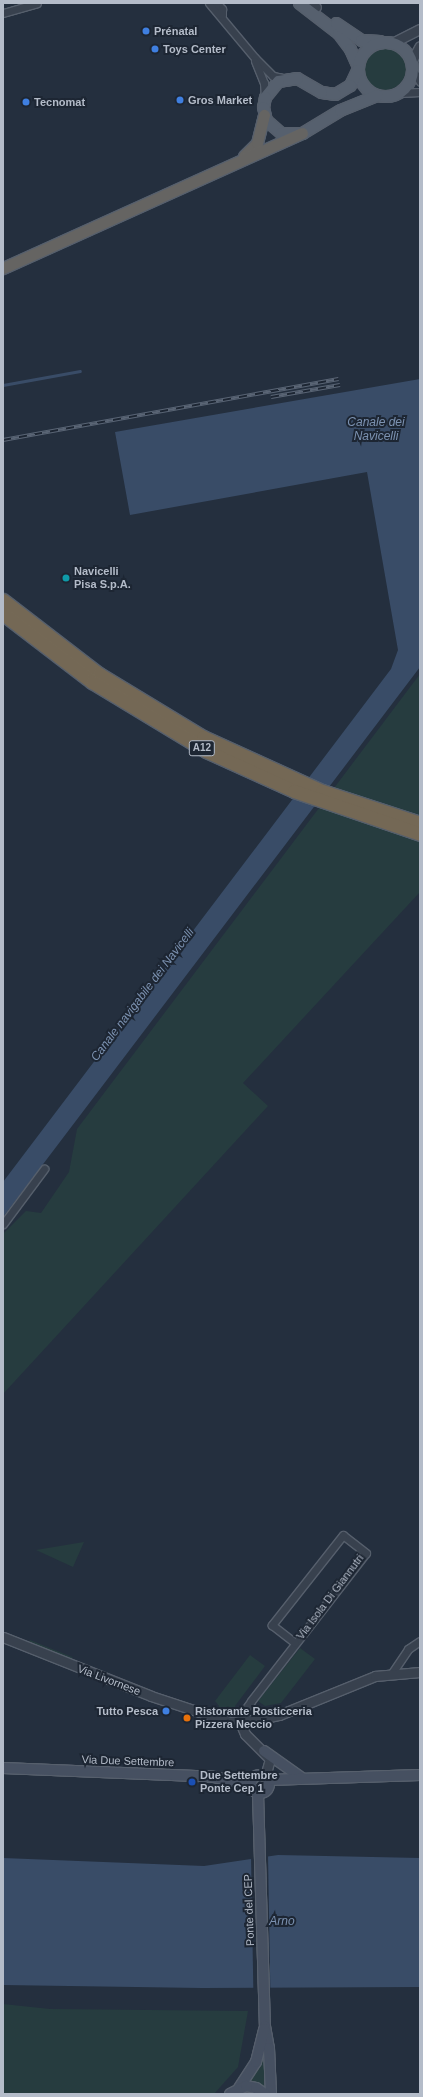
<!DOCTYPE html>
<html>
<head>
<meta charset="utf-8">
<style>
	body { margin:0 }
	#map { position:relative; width:423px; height:2097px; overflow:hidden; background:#242f3e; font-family:Arial,sans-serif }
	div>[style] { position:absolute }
	.green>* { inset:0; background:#263c3f; transform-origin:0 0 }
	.round { border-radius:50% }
	.water>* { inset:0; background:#394c67 }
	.pier>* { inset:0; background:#242f3e; transform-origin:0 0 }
	.stream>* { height:2.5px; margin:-1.25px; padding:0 1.25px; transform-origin:1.25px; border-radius:1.25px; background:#394c67 }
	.roads { filter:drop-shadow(1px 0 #565f6c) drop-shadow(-1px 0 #565f6c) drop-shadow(0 1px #565f6c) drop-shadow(0 -1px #565f6c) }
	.minor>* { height:7px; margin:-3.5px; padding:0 3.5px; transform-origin:3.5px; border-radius:3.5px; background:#38414e }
	.tertiary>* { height:9px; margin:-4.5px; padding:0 4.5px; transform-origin:4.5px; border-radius:4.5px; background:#38414e }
	.secondary>* { height:10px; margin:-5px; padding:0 5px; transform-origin:5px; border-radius:5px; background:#465061 }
	.secondary>.ring { margin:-5px; padding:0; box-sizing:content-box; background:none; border:10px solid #465061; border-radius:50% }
	.primary>* { height:11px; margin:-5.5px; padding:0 5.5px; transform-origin:5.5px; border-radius:5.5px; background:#56606e }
	.primary>.ring { margin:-5.5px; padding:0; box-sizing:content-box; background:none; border:11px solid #56606e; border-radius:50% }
	.trunk>* { height:11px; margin:-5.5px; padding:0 5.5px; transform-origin:5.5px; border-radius:5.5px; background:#656462 }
	.motorway>* { height:13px; margin:-6.5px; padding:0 6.5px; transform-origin:6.5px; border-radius:6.5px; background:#746855 }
	.rail>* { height:4px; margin-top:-2px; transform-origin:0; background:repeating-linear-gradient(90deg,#1d2633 0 8px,#5a6575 0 16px); box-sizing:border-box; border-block:1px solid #5a6575 }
	.dots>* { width:11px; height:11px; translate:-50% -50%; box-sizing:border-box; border:2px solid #1d2633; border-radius:50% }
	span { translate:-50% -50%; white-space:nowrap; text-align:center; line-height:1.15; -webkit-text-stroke:4px #1d2633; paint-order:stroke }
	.shield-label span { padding:1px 3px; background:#1d2633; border:1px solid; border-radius:3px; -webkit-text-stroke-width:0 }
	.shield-label { font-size:10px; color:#b4bcc9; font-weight:700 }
	.poi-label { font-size:11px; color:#b4bcc9; font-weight:700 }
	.left { translate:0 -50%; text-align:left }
	.right { translate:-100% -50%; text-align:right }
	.street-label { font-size:11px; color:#b4bcc9 }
	.water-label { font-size:12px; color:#7c92b1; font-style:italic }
	.frame { position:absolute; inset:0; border:4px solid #b4bcc9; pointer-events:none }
</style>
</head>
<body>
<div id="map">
	<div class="green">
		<div class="round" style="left:364px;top:48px;width:42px;height:42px"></div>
		<div style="clip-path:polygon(420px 674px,420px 892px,243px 1083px,268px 1106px,3px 1394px,3px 1234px,26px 1211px,41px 1213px,69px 1172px,77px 1129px)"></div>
		<div style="clip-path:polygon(84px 1542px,73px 1567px,36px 1550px)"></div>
		<div style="left:30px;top:1640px;width:46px;height:3px;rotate:22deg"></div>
		<div style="clip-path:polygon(300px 1648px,315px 1659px,281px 1703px,265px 1706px,258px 1701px)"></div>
		<div style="clip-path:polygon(250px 1655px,265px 1666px,235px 1706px,237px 1710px,226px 1713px,216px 1712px,219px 1706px,215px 1701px)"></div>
		<div style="clip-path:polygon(3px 2004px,50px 2009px,248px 2011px,238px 2067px,214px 2094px,3px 2094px)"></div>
		<div style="clip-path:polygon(262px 2059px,267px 2060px,267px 2092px,249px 2085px)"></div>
	</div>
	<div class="water">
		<div style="clip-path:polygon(420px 379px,420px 667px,3px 1217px,3px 1182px,391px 669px,398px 650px,367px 472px,130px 515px,115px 432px)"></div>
		<div style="clip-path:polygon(278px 1855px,420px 1858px,420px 1987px,202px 1988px,3px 1985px,3px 1858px,204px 1866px)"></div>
	</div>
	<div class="pier">
		<div style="left:268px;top:1855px;width:135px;height:17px;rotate:89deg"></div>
	</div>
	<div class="stream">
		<div style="left:3px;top:385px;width:78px;rotate:-10.3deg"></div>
	</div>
	<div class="roads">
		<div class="minor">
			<div style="left:209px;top:3px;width:72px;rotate:50.1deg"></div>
			<div style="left:255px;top:58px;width:25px;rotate:45deg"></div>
			<div style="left:273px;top:76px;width:10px;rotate:11deg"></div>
			<div style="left:217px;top:3px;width:8px;rotate:50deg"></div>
			<div style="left:222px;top:9px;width:6px;rotate:90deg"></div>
			<div style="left:3px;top:13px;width:35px;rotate:-16deg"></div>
			<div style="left:255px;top:61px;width:24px;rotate:68deg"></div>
			<div style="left:264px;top:83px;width:13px;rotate:86deg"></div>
			<div style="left:412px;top:69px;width:15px;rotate:58deg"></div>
			<div style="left:399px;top:93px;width:21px;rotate:-3deg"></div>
			<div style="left:3px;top:1224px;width:69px;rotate:-53.3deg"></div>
			<div style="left:392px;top:1673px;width:29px;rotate:-56deg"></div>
			<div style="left:408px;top:1649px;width:14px;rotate:-34deg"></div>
			<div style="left:240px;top:1722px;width:7px;rotate:-82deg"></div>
			<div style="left:241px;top:1715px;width:17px;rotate:-54deg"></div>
			<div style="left:251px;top:1701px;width:187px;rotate:-52.2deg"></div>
			<div style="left:366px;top:1553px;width:29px;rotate:-142deg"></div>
			<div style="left:343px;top:1535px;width:115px;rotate:128.3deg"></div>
			<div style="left:272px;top:1625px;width:29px;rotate:38deg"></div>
		</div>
		<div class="tertiary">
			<div style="left:310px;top:3px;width:7px;rotate:34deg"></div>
			<div style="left:392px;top:43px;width:31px;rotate:-27deg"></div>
			<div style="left:411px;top:62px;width:18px;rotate:-61deg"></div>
			<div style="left:3px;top:1637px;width:159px;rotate:21.7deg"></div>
			<div style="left:151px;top:1696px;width:83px;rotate:18.2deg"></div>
			<div style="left:230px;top:1722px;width:25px;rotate:-5deg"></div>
			<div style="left:255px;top:1720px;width:25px;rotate:-12deg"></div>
			<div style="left:279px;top:1715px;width:104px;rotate:-22.1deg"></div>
			<div style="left:375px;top:1676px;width:45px;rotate:-5.1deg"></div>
			<div style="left:240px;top:1722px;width:13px;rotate:67deg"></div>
			<div style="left:245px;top:1734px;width:35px;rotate:45deg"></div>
			<div style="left:270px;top:1759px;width:19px;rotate:106deg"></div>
		</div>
		<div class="secondary">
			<div style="left:264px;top:1751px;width:47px;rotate:35.4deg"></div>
			<div style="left:3px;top:1768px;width:211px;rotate:2.4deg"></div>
			<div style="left:214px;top:1777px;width:38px;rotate:12deg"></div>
			<div class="ring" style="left:251px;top:1775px;width:8px;height:8px"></div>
			<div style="left:268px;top:1780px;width:152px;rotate:-1.9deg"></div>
			<div style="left:258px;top:1793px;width:233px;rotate:88.3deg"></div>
			<div style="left:265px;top:2026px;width:22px;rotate:80deg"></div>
			<div style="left:269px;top:2048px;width:46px;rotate:87.5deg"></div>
			<div style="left:239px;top:2088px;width:31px;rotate:-57deg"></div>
			<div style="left:256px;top:2062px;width:34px;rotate:-76deg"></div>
			<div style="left:230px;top:2094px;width:18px;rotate:-27deg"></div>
			<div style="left:246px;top:2086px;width:10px;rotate:11deg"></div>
			<div style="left:256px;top:2088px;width:11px;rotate:34deg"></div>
		</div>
		<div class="primary">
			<div style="left:299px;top:3px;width:49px;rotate:37.6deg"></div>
			<div style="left:338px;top:33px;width:20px;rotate:53deg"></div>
			<div style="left:350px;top:49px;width:17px;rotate:66deg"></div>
			<div style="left:336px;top:23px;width:30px;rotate:34deg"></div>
			<div style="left:361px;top:40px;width:19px;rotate:3deg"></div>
			<div class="ring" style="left:358px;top:42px;width:43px;height:43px"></div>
			<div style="left:357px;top:70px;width:17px;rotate:115deg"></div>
			<div style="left:350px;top:85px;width:17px;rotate:149deg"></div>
			<div style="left:335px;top:94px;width:14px;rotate:-172deg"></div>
			<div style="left:321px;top:92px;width:28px;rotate:-150deg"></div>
			<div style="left:297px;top:78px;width:19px;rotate:171deg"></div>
			<div style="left:278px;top:81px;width:21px;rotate:129deg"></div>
			<div style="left:265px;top:97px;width:10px;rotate:101deg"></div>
			<div style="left:263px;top:107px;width:13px;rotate:77deg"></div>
			<div style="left:266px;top:120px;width:20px;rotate:41deg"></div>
			<div style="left:281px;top:133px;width:21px"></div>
			<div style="left:302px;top:133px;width:44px;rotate:-31.2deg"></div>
			<div style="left:340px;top:110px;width:40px;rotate:-22deg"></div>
		</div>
		<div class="trunk">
			<div style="left:244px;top:156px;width:18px;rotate:-45deg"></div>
			<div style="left:257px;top:143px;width:29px;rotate:-76deg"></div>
			<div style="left:3px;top:268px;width:328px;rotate:-24.3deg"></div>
		</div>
		<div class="motorway">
			<div style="left:3px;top:600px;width:121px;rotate:37.6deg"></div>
			<div style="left:99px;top:674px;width:122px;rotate:31.2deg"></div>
			<div style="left:203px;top:737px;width:131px;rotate:24.4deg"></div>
			<div style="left:322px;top:791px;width:103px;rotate:18.1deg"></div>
			<div style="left:3px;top:614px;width:112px;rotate:37.4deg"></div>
			<div style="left:92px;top:682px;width:133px;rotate:31.2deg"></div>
			<div style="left:206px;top:751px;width:97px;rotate:24.4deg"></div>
			<div style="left:294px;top:791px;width:133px;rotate:18.8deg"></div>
		</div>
	</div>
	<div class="rail">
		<div style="left:271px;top:397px;width:70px;rotate:-9.9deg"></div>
		<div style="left:3px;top:440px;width:341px;rotate:-10.3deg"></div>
	</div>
	<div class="dots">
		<div style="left:146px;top:31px;background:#3f7fe0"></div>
		<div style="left:155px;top:49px;background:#3f7fe0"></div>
		<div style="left:180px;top:100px;background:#3f7fe0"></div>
		<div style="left:26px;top:102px;background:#3f7fe0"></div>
		<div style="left:66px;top:578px;background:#0f9aa8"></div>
		<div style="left:166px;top:1711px;background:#3f7fe0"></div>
		<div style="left:187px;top:1718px;background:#e8710a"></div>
		<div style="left:192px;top:1782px;background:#1a4fb4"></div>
	</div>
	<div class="shield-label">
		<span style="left:202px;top:748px">A12</span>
	</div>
	<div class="poi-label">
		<span class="left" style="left:154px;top:31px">Prénatal</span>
		<span class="left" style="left:163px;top:49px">Toys Center</span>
		<span class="left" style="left:188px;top:100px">Gros Market</span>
		<span class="left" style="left:34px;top:102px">Tecnomat</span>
		<span class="left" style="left:74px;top:578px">Navicelli<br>Pisa S.p.A.</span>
		<span class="right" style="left:158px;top:1711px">Tutto Pesca</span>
		<span class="left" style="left:195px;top:1718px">Ristorante Rosticceria<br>Pizzera Neccio</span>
		<span class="left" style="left:200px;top:1782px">Due Settembre<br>Ponte Cep 1</span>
	</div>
	<div class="street-label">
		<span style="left:330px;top:1597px;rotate:-53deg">Via Isola Di Giannutri</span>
		<span style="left:109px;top:1680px;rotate:21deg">Via Livornese</span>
		<span style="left:128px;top:1761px;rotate:2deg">Via Due Settembre</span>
		<span style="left:249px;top:1910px;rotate:-92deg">Ponte del CEP</span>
	</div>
	<div class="water-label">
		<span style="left:376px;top:430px">Canale dei<br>Navicelli</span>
		<span style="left:143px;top:995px;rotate:-53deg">Canale navigabile dei Navicelli</span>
		<span style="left:282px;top:1922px">Arno</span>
	</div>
	<div class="frame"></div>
</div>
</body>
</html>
